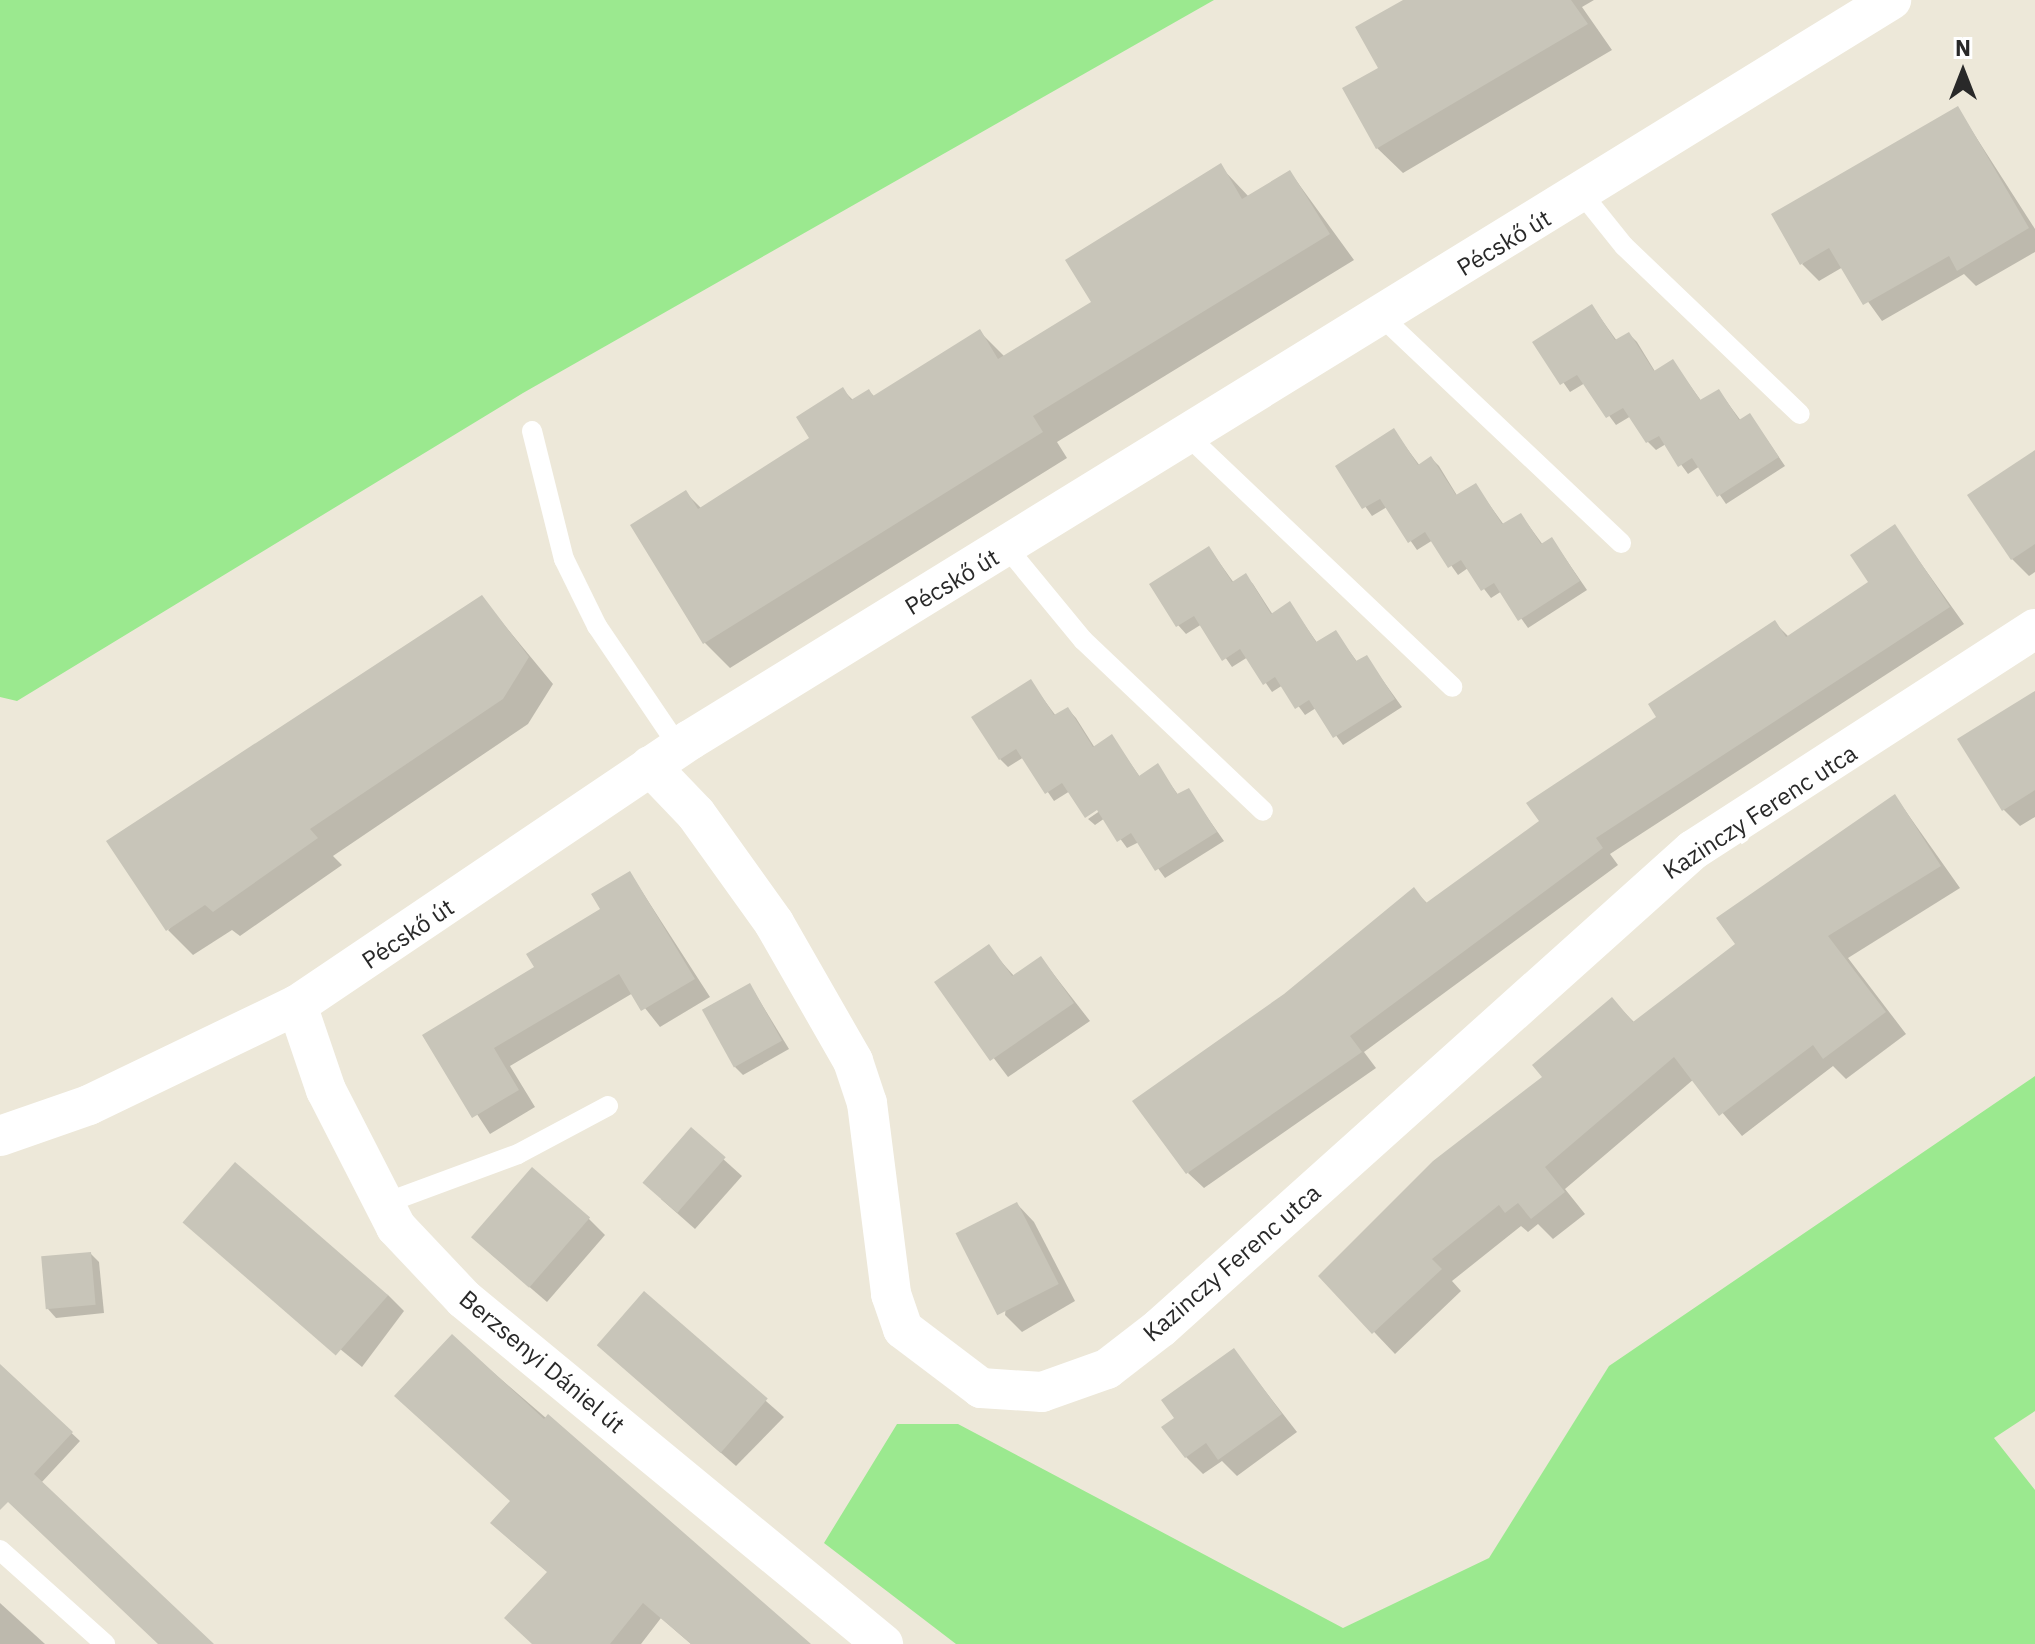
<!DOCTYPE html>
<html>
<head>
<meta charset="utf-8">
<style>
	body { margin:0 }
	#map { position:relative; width:2035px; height:1644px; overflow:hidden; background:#ede8d9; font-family:"IBM Plex Sans",sans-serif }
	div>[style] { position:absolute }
	.green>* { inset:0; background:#9be98f }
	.shadow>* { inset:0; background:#0003 }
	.building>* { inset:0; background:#c8c5b9; transform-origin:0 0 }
	.service>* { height:20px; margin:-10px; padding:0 10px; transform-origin:10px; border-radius:10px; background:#fff }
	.minor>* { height:40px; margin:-20px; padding:0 20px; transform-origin:20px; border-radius:20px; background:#fff }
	span { translate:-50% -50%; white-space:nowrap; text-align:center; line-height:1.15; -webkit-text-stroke:8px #fff; paint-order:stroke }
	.street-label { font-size:24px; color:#292929 }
	.north { position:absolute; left:1923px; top:32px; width:80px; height:80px; -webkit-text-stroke:6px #fff; paint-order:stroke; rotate:0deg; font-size:22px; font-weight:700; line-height:32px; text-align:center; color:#292929 }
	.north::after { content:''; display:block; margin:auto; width:28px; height:36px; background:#292929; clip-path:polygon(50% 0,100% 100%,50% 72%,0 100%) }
</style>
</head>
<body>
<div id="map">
	<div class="green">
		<div style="clip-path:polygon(0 0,1214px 0,523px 393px,17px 701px,0 697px)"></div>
		<div style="clip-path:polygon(2035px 1076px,2035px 1411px,1994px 1438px,2035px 1490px,2035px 1644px,956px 1644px,824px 1543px,897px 1424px,958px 1424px,1343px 1628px,1489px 1558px,1609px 1366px)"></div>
	</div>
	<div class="shadow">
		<div style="clip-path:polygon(1407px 0,1594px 0,1582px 7px,1612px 50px,1403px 173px,1377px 148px,1381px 69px)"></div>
		<div style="clip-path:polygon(1958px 109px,2035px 229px,2035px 252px,1976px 286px,1964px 274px,1882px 321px,1843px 267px,1819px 281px,1802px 264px)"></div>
		<div style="clip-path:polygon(1220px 166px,1249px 197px,1290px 172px,1354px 260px,1057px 442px,1067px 458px,730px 668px,705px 643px,686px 493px,702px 509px,812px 439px,843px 390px,854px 401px,869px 391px,875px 397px,980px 332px,1005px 357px,1094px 303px)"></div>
		<div style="clip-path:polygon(1592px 306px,1617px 341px,1629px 334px,1637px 342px,1656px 373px,1673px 362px,1702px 402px,1719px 391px,1741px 421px,1750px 415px,1785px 466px,1726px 504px,1700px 466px,1688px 474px,1666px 444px,1656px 450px,1648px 442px,1631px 416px,1616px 425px,1585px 383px,1570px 392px,1535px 342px)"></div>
		<div style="clip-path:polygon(1394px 431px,1420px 466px,1431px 458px,1439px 466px,1458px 497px,1476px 486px,1504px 525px,1521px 515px,1543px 545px,1552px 539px,1587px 590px,1528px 628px,1502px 591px,1491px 598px,1468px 568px,1458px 575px,1433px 540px,1417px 550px,1387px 507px,1372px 516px,1337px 467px)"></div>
		<div style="clip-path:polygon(2035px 466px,2035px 572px,2029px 576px,2012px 559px)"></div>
		<div style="clip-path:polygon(1895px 527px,1964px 624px,1610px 854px,1618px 865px,1364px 1052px,1376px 1068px,1204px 1188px,1188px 1173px,1285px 995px,1414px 890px,1428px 904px,1542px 821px,1775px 623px,1789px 637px,1871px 583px)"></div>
		<div style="clip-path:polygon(1209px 548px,1234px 583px,1245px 576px,1253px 584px,1273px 615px,1290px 604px,1318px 644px,1336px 633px,1358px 663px,1366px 657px,1402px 707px,1343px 745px,1316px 708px,1305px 715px,1283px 685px,1272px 692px,1248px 657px,1232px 667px,1202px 624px,1186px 634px,1178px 625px)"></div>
		<div style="clip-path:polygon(482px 598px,553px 684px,528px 724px,333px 856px,342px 865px,240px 936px,232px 930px,193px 955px,168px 930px)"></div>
		<div style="clip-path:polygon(1030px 681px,1056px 716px,1068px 709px,1076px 718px,1095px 748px,1112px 737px,1140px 777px,1157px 766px,1179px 796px,1188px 790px,1224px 841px,1165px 878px,1139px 842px,1127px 848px,1105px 818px,1095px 825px,1088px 819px,1107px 806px,1070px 791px,1054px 801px,1024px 757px,1008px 767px,1000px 759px)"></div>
		<div style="clip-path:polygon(2035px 694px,2035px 817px,2020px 826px,2003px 809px)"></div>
		<div style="clip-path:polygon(1895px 796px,1960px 888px,1848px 958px,1906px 1034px,1846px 1079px,1833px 1066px,1742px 1136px,1694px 1079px,1565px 1189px,1585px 1214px,1553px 1239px,1538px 1224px,1528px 1232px,1521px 1226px,1452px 1281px,1461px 1291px,1395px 1354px,1321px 1276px,1545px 1077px,1612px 1000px,1635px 1023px,1738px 945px)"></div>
		<div style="clip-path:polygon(630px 873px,710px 997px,660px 1027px,633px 993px,510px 1066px,535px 1107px,490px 1134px,425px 1035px,537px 968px,603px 910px)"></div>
		<div style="clip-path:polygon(988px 947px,1015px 977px,1041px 958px,1090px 1021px,1008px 1077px,937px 983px)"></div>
		<div style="clip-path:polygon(750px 985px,789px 1049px,743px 1075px,735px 1067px)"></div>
		<div style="clip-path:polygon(691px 1130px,742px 1176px,695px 1229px,661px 1199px)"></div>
		<div style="clip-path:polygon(1017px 1204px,1034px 1222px,1075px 1301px,1022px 1332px,1005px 1315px)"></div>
		<div style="clip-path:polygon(588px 1218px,605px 1235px,547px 1302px,491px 1254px)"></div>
		<div style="clip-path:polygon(188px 1224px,388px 1295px,404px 1311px,362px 1367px)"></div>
		<div style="clip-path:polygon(91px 1254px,99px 1262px,104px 1313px,56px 1318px,48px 1309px)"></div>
		<div style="clip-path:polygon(645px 1294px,784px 1417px,736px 1466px,616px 1361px)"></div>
		<div style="clip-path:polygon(452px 1337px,808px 1644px,691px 1644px,661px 1618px,641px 1644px,534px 1644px,549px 1573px,510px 1540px,512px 1502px)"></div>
		<div style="clip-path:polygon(1234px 1351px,1297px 1432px,1237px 1476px,1222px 1461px,1203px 1474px,1186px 1457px,1176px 1418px)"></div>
		<div style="clip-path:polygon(0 1366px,80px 1441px,41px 1483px,211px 1644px,160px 1644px,0 1492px)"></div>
		<div style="clip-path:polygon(0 1603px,45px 1644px,0 1644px)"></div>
	</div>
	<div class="building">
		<div style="clip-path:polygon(1403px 0,1571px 0,1588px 24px,1376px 149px,1342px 88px,1378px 68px,1355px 27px)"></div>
		<div style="clip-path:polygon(1958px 106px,2029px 228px,1957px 271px,1949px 256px,1863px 305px,1829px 248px,1800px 265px,1771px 214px)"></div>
		<div style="clip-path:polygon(1221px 163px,1242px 199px,1290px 170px,1330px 234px,1033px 416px,1043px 432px,703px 644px,630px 525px,686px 490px,698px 509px,809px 438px,796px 417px,843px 387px,851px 400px,869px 389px,873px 396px,980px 329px,998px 359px,1091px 302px,1065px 260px)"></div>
		<div style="clip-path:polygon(1592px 304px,1615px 340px,1629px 332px,1654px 371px,1673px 359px,1700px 400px,1719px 389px,1739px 420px,1750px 413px,1779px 457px,1717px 497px,1692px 458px,1678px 467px,1659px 436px,1646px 443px,1623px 408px,1606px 418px,1577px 375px,1560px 385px,1532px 342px)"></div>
		<div style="clip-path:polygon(1394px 428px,1418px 465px,1431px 456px,1456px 495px,1476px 483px,1502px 524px,1521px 513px,1541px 544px,1552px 537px,1580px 581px,1518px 621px,1494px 583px,1481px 591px,1461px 560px,1448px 568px,1425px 532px,1408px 543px,1380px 499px,1362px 509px,1335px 466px)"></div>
		<div style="clip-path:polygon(2035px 450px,2035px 544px,2011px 560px,1967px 495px)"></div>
		<div style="clip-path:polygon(1895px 524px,1950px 607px,1596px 838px,1603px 848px,1350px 1036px,1362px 1052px,1186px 1174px,1132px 1101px,1284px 994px,1414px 887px,1426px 903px,1539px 821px,1526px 803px,1656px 717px,1648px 704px,1775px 620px,1786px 637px,1868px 582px,1850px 555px)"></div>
		<div style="clip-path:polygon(1209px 546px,1232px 582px,1246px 573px,1271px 614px,1290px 601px,1316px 642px,1336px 630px,1356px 661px,1367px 655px,1395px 699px,1333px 738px,1309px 700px,1295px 709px,1275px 677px,1263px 685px,1240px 649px,1222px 661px,1194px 616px,1176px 627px,1149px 584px)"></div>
		<div style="clip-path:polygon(482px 595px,529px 657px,503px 699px,310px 829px,318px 838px,213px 912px,205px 905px,166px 931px,106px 841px)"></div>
		<div style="clip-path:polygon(1031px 679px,1054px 715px,1068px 707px,1093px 747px,1112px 734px,1139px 776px,1158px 763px,1177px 794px,1189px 788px,1217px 832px,1155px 871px,1131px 833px,1117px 842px,1097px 810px,1085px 818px,1062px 783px,1045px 794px,1016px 749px,999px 760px,971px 717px)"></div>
		<div style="clip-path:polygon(2035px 691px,2035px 790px,2002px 811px,1957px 739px)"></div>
		<div style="clip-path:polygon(1895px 794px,1941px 866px,1828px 936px,1886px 1012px,1823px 1059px,1813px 1045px,1719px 1116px,1674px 1057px,1545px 1167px,1565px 1192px,1531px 1219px,1518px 1203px,1505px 1213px,1499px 1205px,1432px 1259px,1442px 1269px,1372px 1334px,1318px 1276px,1433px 1161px,1542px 1077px,1532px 1065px,1612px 997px,1633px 1022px,1735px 944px,1716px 918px)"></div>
		<div style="clip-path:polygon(630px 871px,695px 979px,641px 1011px,619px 974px,494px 1048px,519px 1090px,472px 1118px,422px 1035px,534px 967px,526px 954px,600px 909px,591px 894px)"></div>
		<div style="clip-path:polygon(989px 944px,1012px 976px,1041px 956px,1074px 1003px,990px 1061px,934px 982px)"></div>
		<div style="left:750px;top:983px;width:66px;height:55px;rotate:61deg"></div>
		<div style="left:691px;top:1127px;width:46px;height:74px;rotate:41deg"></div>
		<div style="left:235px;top:1162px;width:203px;height:80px;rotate:41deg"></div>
		<div style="left:532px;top:1167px;width:77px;height:93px;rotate:41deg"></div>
		<div style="left:1017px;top:1202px;width:92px;height:69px;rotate:63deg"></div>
		<div style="left:91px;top:1252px;width:53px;height:50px;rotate:85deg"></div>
		<div style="left:644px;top:1291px;width:164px;height:72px;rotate:41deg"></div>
		<div style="clip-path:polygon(452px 1334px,544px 1419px,548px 1414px,811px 1644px,691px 1644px,643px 1603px,610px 1644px,532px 1644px,504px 1618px,547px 1572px,490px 1523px,510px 1501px,394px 1396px)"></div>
		<div style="clip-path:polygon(1234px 1348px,1282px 1414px,1218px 1460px,1206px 1443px,1185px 1458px,1161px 1427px,1174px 1418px,1161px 1400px)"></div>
		<div style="clip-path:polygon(0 1364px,73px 1432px,34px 1474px,214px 1644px,158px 1644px,8px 1502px,0 1510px)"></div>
	</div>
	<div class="service">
		<div style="left:1583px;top:195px;width:65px;rotate:51.2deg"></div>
		<div style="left:1624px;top:246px;width:243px;rotate:43.7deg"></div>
		<div style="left:1382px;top:317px;width:329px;rotate:43.4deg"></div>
		<div style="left:532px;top:431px;width:132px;rotate:76deg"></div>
		<div style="left:564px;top:559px;width:75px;rotate:63.8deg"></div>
		<div style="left:597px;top:626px;width:146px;rotate:55.9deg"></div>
		<div style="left:1189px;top:437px;width:363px;rotate:43.5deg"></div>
		<div style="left:1008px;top:549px;width:118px;rotate:50.5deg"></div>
		<div style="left:1083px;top:640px;width:248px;rotate:43.5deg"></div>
		<div style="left:383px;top:1204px;width:144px;rotate:-20.3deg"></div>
		<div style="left:518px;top:1154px;width:102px;rotate:-28.1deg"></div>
		<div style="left:0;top:1550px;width:141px;rotate:41.8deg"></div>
	</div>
	<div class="minor">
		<div style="left:650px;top:766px;width:66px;rotate:46.2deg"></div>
		<div style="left:696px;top:814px;width:134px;rotate:54.4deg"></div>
		<div style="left:774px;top:923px;width:159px;rotate:60.2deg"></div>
		<div style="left:853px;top:1061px;width:44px;rotate:71.6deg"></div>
		<div style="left:867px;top:1103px;width:193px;rotate:82.8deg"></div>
		<div style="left:891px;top:1294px;width:37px;rotate:71deg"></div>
		<div style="left:903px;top:1329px;width:98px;rotate:37.1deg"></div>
		<div style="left:981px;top:1388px;width:61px;rotate:3.8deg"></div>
		<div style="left:1042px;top:1392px;width:69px;rotate:-19.5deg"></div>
		<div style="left:1107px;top:1369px;width:67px;rotate:-37.7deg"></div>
		<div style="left:1160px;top:1328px;width:716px;rotate:-41.89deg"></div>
		<div style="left:1693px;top:850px;width:407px;rotate:-32.9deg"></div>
		<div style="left:297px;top:1005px;width:90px;rotate:71.2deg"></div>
		<div style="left:326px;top:1090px;width:154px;rotate:62.9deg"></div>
		<div style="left:396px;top:1227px;width:99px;rotate:46.6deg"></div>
		<div style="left:464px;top:1299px;width:543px;rotate:39.47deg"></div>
		<div style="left:0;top:1136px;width:94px;rotate:-19.2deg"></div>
		<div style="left:89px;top:1105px;width:231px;rotate:-25.7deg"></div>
		<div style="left:297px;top:1005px;width:474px;rotate:-34deg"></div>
		<div style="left:690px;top:740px;width:1411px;rotate:-31.64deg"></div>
	</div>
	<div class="street-label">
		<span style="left:1504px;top:243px;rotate:-31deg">Pécskő út</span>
		<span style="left:952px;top:582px;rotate:-31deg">Pécskő út</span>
		<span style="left:1760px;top:812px;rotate:-33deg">Kazinczy Ferenc utca</span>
		<span style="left:408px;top:934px;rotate:-34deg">Pécskő út</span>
		<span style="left:1232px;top:1263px;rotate:-41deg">Kazinczy Ferenc utca</span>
		<span style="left:542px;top:1362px;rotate:40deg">Berzsenyi Dániel út</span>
	</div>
	<div class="north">N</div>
</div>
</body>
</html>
